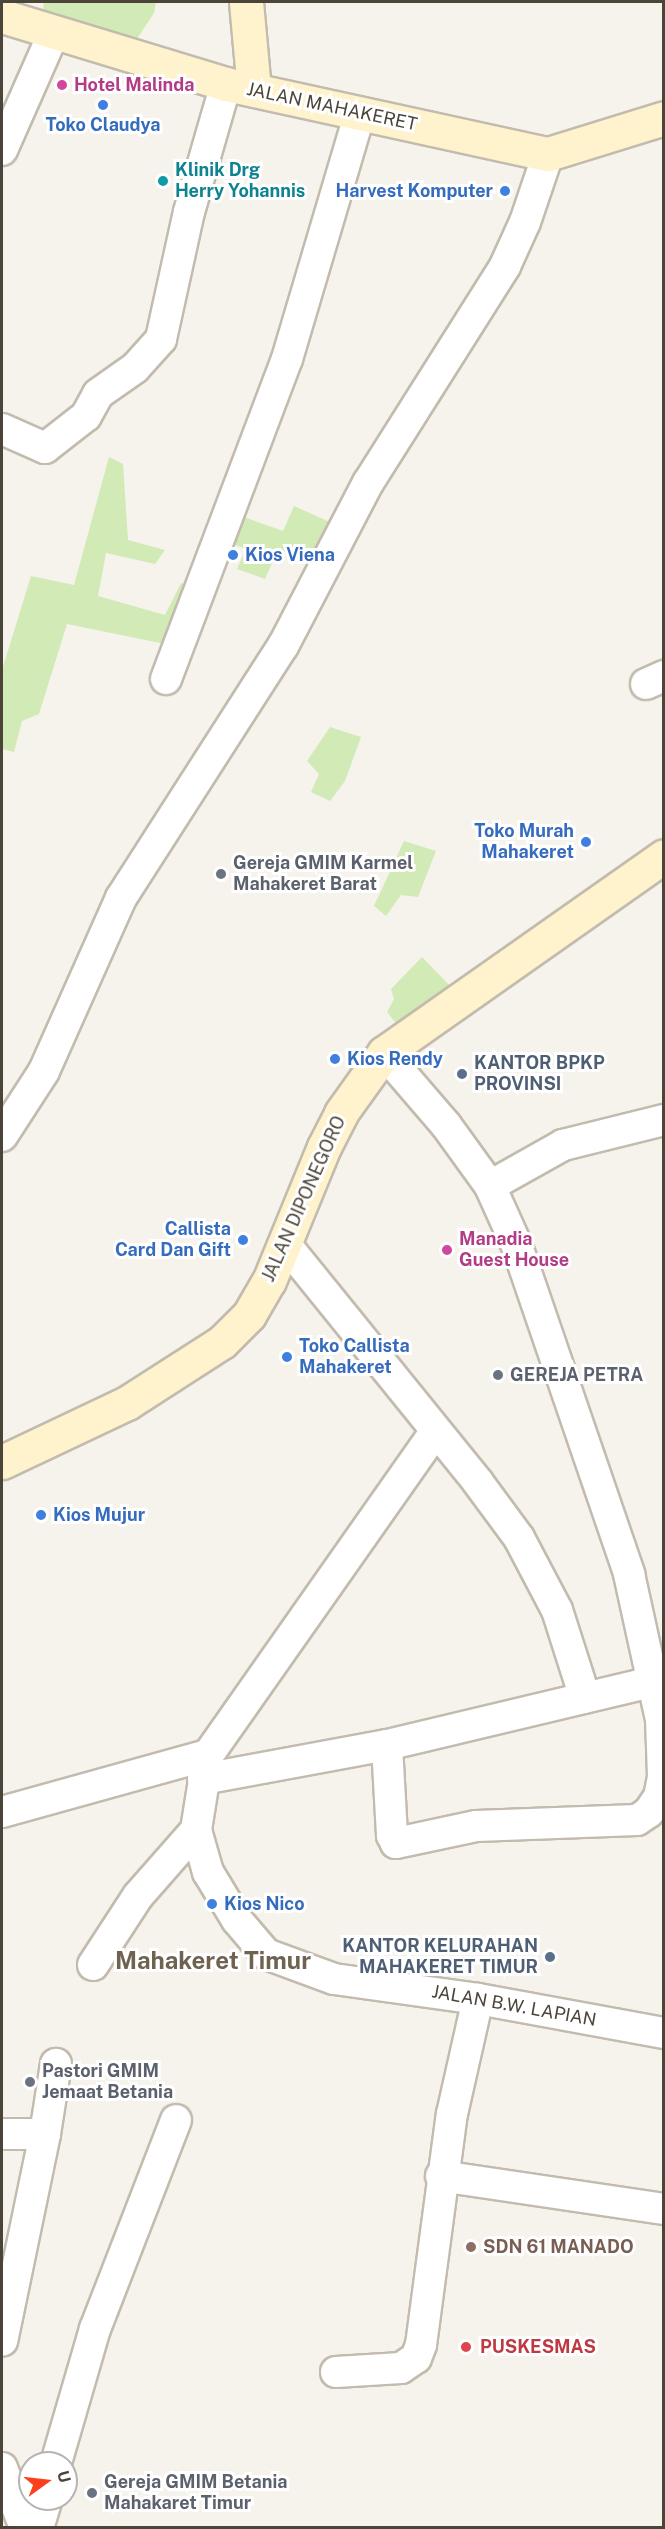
<!DOCTYPE html>
<html>
<head>
<meta charset="utf-8">
<style>
	body { margin:0 }
	#map { position:relative; width:665px; height:2529px; overflow:hidden; background:#f6f3ec; font-family:"Public Sans",sans-serif }
	div>[style] { position:absolute }
	.green>* { inset:0; background:#d2eab5 }
	.roads { filter:drop-shadow(2px 0 #c2bbae) drop-shadow(-2px 0 #c2bbae) drop-shadow(0 2px #c2bbae) drop-shadow(0 -2px #c2bbae) }
	.street>* { height:30px; margin:-15px; padding:0 15px; transform-origin:15px; border-radius:15px; background:#fff }
	.secondary>* { height:33px; margin:-16.5px; padding:0 16.5px; transform-origin:16.5px; border-radius:16.5px; background:#fff3cd }
	.dots>* { width:16px; height:16px; translate:-50% -50%; box-sizing:border-box; border:3px solid #fff; border-radius:50% }
	span { translate:-50% -50%; white-space:nowrap; text-align:center; line-height:1.15; -webkit-text-stroke:6px #fff; paint-order:stroke }
	.hotel-label { font-size:18px; color:#b23c85; font-weight:700 }
	.left { translate:0 -50%; text-align:left }
	.street-label { font-size:18px; color:#4b4439 }
	.shop-label { font-size:18px; color:#366cbe; font-weight:700 }
	.right { translate:-100% -50%; text-align:right }
	.culture-label { font-size:18px; color:#0d838f; font-weight:700 }
	.worship-label { font-size:18px; color:#5b616d; font-weight:700 }
	.service-label { font-size:18px; color:#4e5e75; font-weight:700 }
	.education-label { font-size:18px; color:#785e54; font-weight:700 }
	.health-label { font-size:18px; color:#be3a42; font-weight:700 }
	.district-label { font-size:24px; color:#6e6250; font-weight:700 }
	.frame { position:absolute; inset:0; border:3px solid #4b4439; pointer-events:none }
	.north { position:absolute; left:18px; top:2451px; width:60px; height:60px; box-sizing:border-box; background:#fff; border:2px solid #b7b4b0; border-radius:50%; rotate:75deg; font-size:16px; font-weight:700; line-height:24px; text-align:center; color:#4b4439 }
	.north::after { content:''; display:block; margin:auto; width:21px; height:27px; background:#fc3f1d; clip-path:polygon(50% 0,100% 100%,50% 72%,0 100%) }
</style>
</head>
<body>
<div id="map">
	<div class="green">
		<div style="clip-path:polygon(44px 2px,156px 2px,154px 13px,129px 51px,41px 24px)"></div>
		<div style="clip-path:polygon(109px 457px,123px 464px,128px 540px,165px 550px,155px 564px,106px 553px,98px 596px,165px 615px,181px 583px,197px 588px,170px 645px,67px 624px,39px 714px,22px 721px,14px 752px,2px 749px,2px 670px,31px 576px,74px 585px)"></div>
		<div style="clip-path:polygon(294px 506px,332px 523px,312px 561px,278px 550px,265px 579px,237px 569px,246px 549px,228px 542px,241px 516px,283px 531px)"></div>
		<div style="clip-path:polygon(330px 727px,361px 737px,345px 781px,330px 801px,311px 792px,319px 774px,307px 761px)"></div>
		<div style="clip-path:polygon(404px 841px,436px 851px,418px 897px,401px 895px,386px 916px,374px 906px)"></div>
		<div style="clip-path:polygon(422px 957px,455px 991px,402px 1031px,387px 1012px,394px 999px,391px 989px)"></div>
	</div>
	<div class="roads">
		<div class="street">
			<div style="left:2px;top:150px;width:129px;rotate:-66.2deg"></div>
			<div style="left:2px;top:429px;width:47px;rotate:23.8deg"></div>
			<div style="left:45px;top:448px;width:52px;rotate:-38deg"></div>
			<div style="left:86px;top:416px;width:25px;rotate:-61deg"></div>
			<div style="left:98px;top:394px;width:45px;rotate:-35.1deg"></div>
			<div style="left:135px;top:368px;width:39px;rotate:-48deg"></div>
			<div style="left:161px;top:339px;width:130px;rotate:-77.6deg"></div>
			<div style="left:189px;top:212px;width:133px;rotate:-73.9deg"></div>
			<div style="left:166px;top:679px;width:342px;rotate:-69.3deg"></div>
			<div style="left:287px;top:359px;width:257px;rotate:-73.5deg"></div>
			<div style="left:646px;top:684px;width:20px;rotate:-24deg"></div>
			<div style="left:384px;top:1053px;width:95px;rotate:49.3deg"></div>
			<div style="left:446px;top:1125px;width:75px;rotate:54.2deg"></div>
			<div style="left:490px;top:1186px;width:66px;rotate:65.8deg"></div>
			<div style="left:517px;top:1246px;width:347px;rotate:71.1deg"></div>
			<div style="left:629px;top:1574px;width:148px;rotate:77.6deg"></div>
			<div style="left:661px;top:1719px;width:58px;rotate:88deg"></div>
			<div style="left:663px;top:1777px;width:20px;rotate:101deg"></div>
			<div style="left:659px;top:1797px;width:18px;rotate:124deg"></div>
			<div style="left:649px;top:1812px;width:14px;rotate:146deg"></div>
			<div style="left:637px;top:1820px;width:161px;rotate:177.9deg"></div>
			<div style="left:476px;top:1826px;width:82px;rotate:168deg"></div>
			<div style="left:396px;top:1843px;width:9px;rotate:-117deg"></div>
			<div style="left:392px;top:1835px;width:90px;rotate:-93.2deg"></div>
			<div style="left:2px;top:1136px;width:77px;rotate:-57.1deg"></div>
			<div style="left:44px;top:1071px;width:189px;rotate:-66deg"></div>
			<div style="left:121px;top:898px;width:300px;rotate:-57.3deg"></div>
			<div style="left:283px;top:646px;width:184px;rotate:-62.5deg"></div>
			<div style="left:368px;top:483px;width:257px;rotate:-57.7deg"></div>
			<div style="left:505px;top:266px;width:48px;rotate:-65.6deg"></div>
			<div style="left:525px;top:222px;width:72px;rotate:-71.3deg"></div>
			<div style="left:490px;top:1186px;width:84px;rotate:-29.3deg"></div>
			<div style="left:563px;top:1145px;width:104px;rotate:-13.9deg"></div>
			<div style="left:286px;top:1245px;width:304px;rotate:51deg"></div>
			<div style="left:477px;top:1481px;width:71px;rotate:53.6deg"></div>
			<div style="left:519px;top:1538px;width:81px;rotate:62.2deg"></div>
			<div style="left:557px;top:1610px;width:92px;rotate:72.3deg"></div>
			<div style="left:208px;top:1755px;width:76px;rotate:99.1deg"></div>
			<div style="left:196px;top:1830px;width:44px;rotate:74.1deg"></div>
			<div style="left:208px;top:1872px;width:56px;rotate:58.9deg"></div>
			<div style="left:237px;top:1920px;width:45px;rotate:49.5deg"></div>
			<div style="left:266px;top:1954px;width:72px;rotate:20.2deg"></div>
			<div style="left:334px;top:1979px;width:145px;rotate:7.9deg"></div>
			<div style="left:478px;top:1999px;width:189px;rotate:10.4deg"></div>
			<div style="left:203px;top:1779px;width:187px;rotate:-10.5deg"></div>
			<div style="left:387px;top:1745px;width:285px;rotate:-13.4deg"></div>
			<div style="left:2px;top:1812px;width:214px;rotate:-15.5deg"></div>
			<div style="left:208px;top:1755px;width:395px;rotate:-54.9deg"></div>
			<div style="left:93px;top:1965px;width:82px;rotate:-56.9deg"></div>
			<div style="left:138px;top:1896px;width:88px;rotate:-48.7deg"></div>
			<div style="left:2px;top:2134px;width:43px"></div>
			<div style="left:45px;top:2134px;width:211px;rotate:101.7deg"></div>
			<div style="left:45px;top:2134px;width:71px;rotate:-81.1deg"></div>
			<div style="left:441px;top:2176px;width:225px;rotate:8.4deg"></div>
			<div style="left:336px;top:2372px;width:65px;rotate:-3.5deg"></div>
			<div style="left:401px;top:2368px;width:18px;rotate:-34deg"></div>
			<div style="left:416px;top:2358px;width:14px;rotate:-69deg"></div>
			<div style="left:421px;top:2345px;width:233px;rotate:-82.4deg"></div>
			<div style="left:452px;top:2114px;width:118px;rotate:-77.3deg"></div>
			<div style="left:56px;top:2463px;width:140px;rotate:-73.8deg"></div>
			<div style="left:95px;top:2329px;width:224px;rotate:-68.8deg"></div>
			<div style="left:2px;top:2468px;width:64px;rotate:69deg"></div>
			<div style="left:38px;top:2528px;width:30px;rotate:-73deg"></div>
		</div>
		<div class="secondary">
			<div style="left:246px;top:2px;width:88px;rotate:84.8deg"></div>
			<div style="left:2px;top:16px;width:234px;rotate:16.9deg"></div>
			<div style="left:226px;top:84px;width:330px;rotate:12.3deg"></div>
			<div style="left:548px;top:154px;width:121px;rotate:-17.2deg"></div>
			<div style="left:2px;top:1462px;width:138px;rotate:-25.3deg"></div>
			<div style="left:127px;top:1403px;width:113px;rotate:-32.7deg"></div>
			<div style="left:222px;top:1342px;width:38px;rotate:-45deg"></div>
			<div style="left:249px;top:1315px;width:39px;rotate:-60deg"></div>
			<div style="left:269px;top:1281px;width:145px;rotate:-67.7deg"></div>
			<div style="left:324px;top:1147px;width:38px;rotate:-63deg"></div>
			<div style="left:341px;top:1113px;width:74px;rotate:-54.4deg"></div>
			<div style="left:384px;top:1053px;width:342px;rotate:-35.1deg"></div>
		</div>
	</div>
	<div class="dots">
		<div style="left:62px;top:85px;background:#d1479c"></div>
		<div style="left:103px;top:105px;background:#3f7fe0"></div>
		<div style="left:163px;top:181px;background:#0f9aa8"></div>
		<div style="left:505px;top:191px;background:#3f7fe0"></div>
		<div style="left:233px;top:555px;background:#3f7fe0"></div>
		<div style="left:586px;top:842px;background:#3f7fe0"></div>
		<div style="left:221px;top:874px;background:#6b7280"></div>
		<div style="left:335px;top:1059px;background:#3f7fe0"></div>
		<div style="left:462px;top:1074px;background:#5c6f8a"></div>
		<div style="left:243px;top:1240px;background:#3f7fe0"></div>
		<div style="left:447px;top:1250px;background:#d1479c"></div>
		<div style="left:287px;top:1357px;background:#3f7fe0"></div>
		<div style="left:498px;top:1375px;background:#6b7280"></div>
		<div style="left:41px;top:1515px;background:#3f7fe0"></div>
		<div style="left:212px;top:1904px;background:#3f7fe0"></div>
		<div style="left:550px;top:1957px;background:#5c6f8a"></div>
		<div style="left:30px;top:2082px;background:#6b7280"></div>
		<div style="left:471px;top:2247px;background:#8d6e63"></div>
		<div style="left:466px;top:2347px;background:#e0444e"></div>
		<div style="left:92px;top:2493px;background:#6b7280"></div>
	</div>
	<div class="hotel-label">
		<span class="left" style="left:74px;top:85px">Hotel Malinda</span>
		<span class="left" style="left:459px;top:1250px">Manadia<br>Guest House</span>
	</div>
	<div class="street-label">
		<span style="left:332px;top:107px;rotate:12deg">JALAN MAHAKERET</span>
		<span style="left:304px;top:1199px;rotate:-66deg">JALAN DIPONEGORO</span>
		<span style="left:514px;top:2006px;rotate:10deg">JALAN B.W. LAPIAN</span>
	</div>
	<div class="shop-label">
		<span style="left:103px;top:125px">Toko Claudya</span>
		<span class="right" style="left:493px;top:191px">Harvest Komputer</span>
		<span class="left" style="left:245px;top:555px">Kios Viena</span>
		<span class="right" style="left:574px;top:842px">Toko Murah<br>Mahakeret</span>
		<span class="left" style="left:347px;top:1059px">Kios Rendy</span>
		<span class="right" style="left:231px;top:1240px">Callista<br>Card Dan Gift</span>
		<span class="left" style="left:299px;top:1357px">Toko Callista<br>Mahakeret</span>
		<span class="left" style="left:53px;top:1515px">Kios Mujur</span>
		<span class="left" style="left:224px;top:1904px">Kios Nico</span>
	</div>
	<div class="culture-label">
		<span class="left" style="left:175px;top:181px">Klinik Drg<br>Herry Yohannis</span>
	</div>
	<div class="worship-label">
		<span class="left" style="left:233px;top:874px">Gereja GMIM Karmel<br>Mahakeret Barat</span>
		<span class="left" style="left:510px;top:1375px">GEREJA PETRA</span>
		<span class="left" style="left:42px;top:2082px">Pastori GMIM<br>Jemaat Betania</span>
		<span class="left" style="left:104px;top:2493px">Gereja GMIM Betania<br>Mahakaret Timur</span>
	</div>
	<div class="service-label">
		<span class="left" style="left:474px;top:1074px">KANTOR BPKP<br>PROVINSI</span>
		<span class="right" style="left:538px;top:1957px">KANTOR KELURAHAN<br>MAHAKERET TIMUR</span>
	</div>
	<div class="education-label">
		<span class="left" style="left:483px;top:2247px">SDN 61 MANADO</span>
	</div>
	<div class="health-label">
		<span class="left" style="left:480px;top:2347px">PUSKESMAS</span>
	</div>
	<div class="district-label">
		<span style="left:213px;top:1961px">Mahakeret Timur</span>
	</div>
	<div class="frame"></div>
	<div class="north">U</div>
</div>
</body>
</html>
